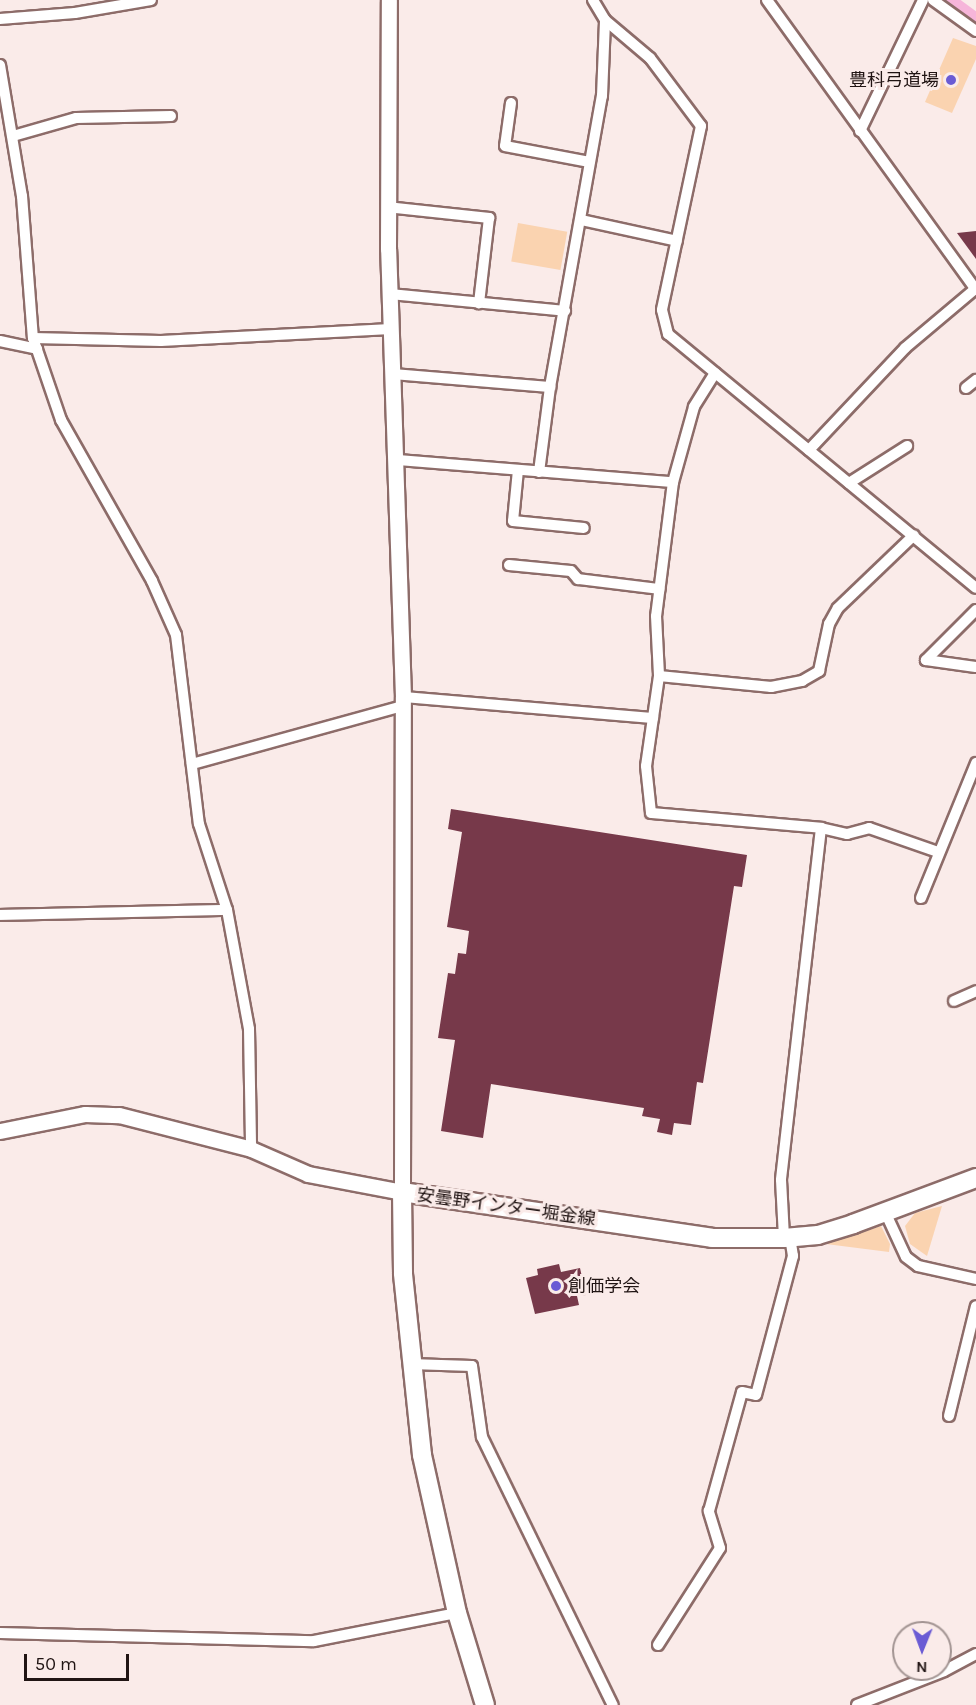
<!DOCTYPE html>
<html>
<head>
<meta charset="utf-8">
<style>
	body { margin:0 }
	#map { position:relative; width:976px; height:1705px; overflow:hidden; background:#faebe9; font-family:Karla,"Noto Sans JP",sans-serif }
	div>[style] { position:absolute }
	.green>* { inset:0; background:#fad3b0; transform-origin:0 0 }
	.canal>* { height:15px; margin:-7.5px; padding:0 7.5px; transform-origin:7.5px; border-radius:7.5px; background:#f6b5da }
	.building>* { inset:0; background:#77394a }
	.roads { filter:drop-shadow(2px 0 #8d6c69) drop-shadow(-2px 0 #8d6c69) drop-shadow(0 2px #8d6c69) drop-shadow(0 -2px #8d6c69) }
	.street>* { height:10px; margin:-5px; padding:0 5px; transform-origin:5px; border-radius:5px; background:#fff }
	.secondary>* { height:15px; margin:-7.5px; padding:0 7.5px; transform-origin:7.5px; border-radius:7.5px; background:#fff }
	.primary>* { height:18px; margin:-9px; padding:0 9px; transform-origin:9px; border-radius:9px; background:#fff }
	.dots>* { width:16px; height:16px; translate:-50% -50%; box-sizing:border-box; border:3px solid #faebe9; border-radius:50% }
	span { translate:-50% -50%; white-space:nowrap; text-align:center; line-height:1.15; -webkit-text-stroke:6px #faebe9; paint-order:stroke }
	.poi-label { font-size:18px; color:#201413 }
	.right { translate:-100% -50%; text-align:right }
	.left { translate:0 -50%; text-align:left }
	.street-label { font-size:18px; color:#201413 }
	.north { position:absolute; left:892px; top:1621px; width:60px; height:60px; box-sizing:border-box; background:#faebe9; border:2px solid #a39593; border-radius:50%; rotate:181deg; font-size:16px; font-weight:700; line-height:24px; text-align:center; color:#201413 }
	.north::after { content:''; display:block; margin:auto; width:21px; height:27px; background:#6a5bd4; clip-path:polygon(50% 0,100% 100%,50% 72%,0 100%) }
	.scale { position:absolute; left:24px; top:1654px; width:105px; height:27px; box-sizing:border-box; border:3px solid #201413; border-top:0; padding-left:8px; font-size:18px; line-height:21px; white-space:nowrap; color:#201413; -webkit-text-stroke:4px #faebe9; paint-order:stroke }
</style>
</head>
<body>
<div id="map">
	<div class="green">
		<div style="clip-path:polygon(953px 38px,976px 46px,976px 59px,952px 113px,925px 102px)"></div>
		<div style="left:518px;top:223px;width:50px;height:39px;rotate:10deg"></div>
		<div style="clip-path:polygon(942px 1206px,927px 1256px,910px 1244px,905px 1226px,915px 1213px)"></div>
		<div style="clip-path:polygon(881px 1226px,890px 1244px,889px 1252px,826px 1244px)"></div>
	</div>
	<div class="canal">
		<div style="left:948px;top:0;width:34px;rotate:36deg"></div>
	</div>
	<div class="building">
		<div style="clip-path:polygon(976px 231px,976px 259px,957px 233px)"></div>
		<div style="clip-path:polygon(451px 809px,747px 855px,742px 887px,734px 886px,703px 1083px,697px 1082px,691px 1125px,674px 1123px,672px 1135px,657px 1132px,660px 1119px,642px 1116px,644px 1108px,491px 1084px,483px 1138px,441px 1131px,455px 1040px,438px 1038px,448px 973px,455px 974px,458px 953px,466px 954px,469px 931px,447px 927px,462px 832px,448px 829px)"></div>
		<div style="clip-path:polygon(559px 1264px,561px 1272px,580px 1268px,586px 1295px,577px 1296px,579px 1305px,535px 1314px,526px 1278px,538px 1275px,537px 1269px)"></div>
	</div>
	<div class="roads">
		<div class="street">
			<div style="left:593px;top:0;width:23px;rotate:59deg"></div>
			<div style="left:605px;top:20px;width:59px;rotate:40.2deg"></div>
			<div style="left:650px;top:58px;width:85px;rotate:53.1deg"></div>
			<div style="left:701px;top:126px;width:188px;rotate:102deg"></div>
			<div style="left:662px;top:310px;width:25px;rotate:76deg"></div>
			<div style="left:668px;top:334px;width:399px;rotate:39.5deg"></div>
			<div style="left:767px;top:0;width:357px;rotate:54.2deg"></div>
			<div style="left:933px;top:0;width:53px;rotate:35.8deg"></div>
			<div style="left:0;top:19px;width:75px;rotate:-4.6deg"></div>
			<div style="left:75px;top:13px;width:77px;rotate:-9.7deg"></div>
			<div style="left:0;top:65px;width:133px;rotate:80.5deg"></div>
			<div style="left:22px;top:196px;width:142px;rotate:85.6deg"></div>
			<div style="left:33px;top:338px;width:87px;rotate:71.1deg"></div>
			<div style="left:61px;top:420px;width:185px;rotate:60.5deg"></div>
			<div style="left:152px;top:581px;width:59px;rotate:66deg"></div>
			<div style="left:176px;top:635px;width:190px;rotate:83.1deg"></div>
			<div style="left:199px;top:824px;width:90px;rotate:72deg"></div>
			<div style="left:227px;top:910px;width:121px;rotate:79.5deg"></div>
			<div style="left:249px;top:1029px;width:120px;rotate:89deg"></div>
			<div style="left:511px;top:103px;width:43px;rotate:97.9deg"></div>
			<div style="left:505px;top:146px;width:86px;rotate:10.7deg"></div>
			<div style="left:860px;top:131px;width:145px;rotate:-64.3deg"></div>
			<div style="left:13px;top:136px;width:66px;rotate:-15.9deg"></div>
			<div style="left:76px;top:118px;width:95px;rotate:-1.2deg"></div>
			<div style="left:396px;top:208px;width:94px;rotate:6.1deg"></div>
			<div style="left:489px;top:218px;width:86px;rotate:96.7deg"></div>
			<div style="left:581px;top:220px;width:98px;rotate:12.3deg"></div>
			<div style="left:390px;top:294px;width:176px;rotate:5.5deg"></div>
			<div style="left:33px;top:338px;width:128px;rotate:1.3deg"></div>
			<div style="left:161px;top:341px;width:230px;rotate:-3deg"></div>
			<div style="left:0;top:341px;width:38px;rotate:12deg"></div>
			<div style="left:715px;top:373px;width:40px;rotate:122deg"></div>
			<div style="left:694px;top:407px;width:78px;rotate:105.6deg"></div>
			<div style="left:673px;top:482px;width:135px;rotate:97.2deg"></div>
			<div style="left:656px;top:616px;width:60px;rotate:87.1deg"></div>
			<div style="left:659px;top:676px;width:91px;rotate:98.2deg"></div>
			<div style="left:646px;top:766px;width:47px;rotate:83.9deg"></div>
			<div style="left:651px;top:813px;width:171px;rotate:5deg"></div>
			<div style="left:821px;top:828px;width:354px;rotate:96.5deg"></div>
			<div style="left:781px;top:1180px;width:58px;rotate:87deg"></div>
			<div style="left:392px;top:374px;width:159px;rotate:4.7deg"></div>
			<div style="left:966px;top:388px;width:13px;rotate:-39deg"></div>
			<div style="left:809px;top:450px;width:140px;rotate:-46.7deg"></div>
			<div style="left:905px;top:348px;width:92px;rotate:-40.1deg"></div>
			<div style="left:397px;top:460px;width:277px;rotate:4.6deg"></div>
			<div style="left:518px;top:470px;width:51px;rotate:95.6deg"></div>
			<div style="left:513px;top:521px;width:71px;rotate:5.6deg"></div>
			<div style="left:539px;top:472px;width:86px;rotate:-82.6deg"></div>
			<div style="left:550px;top:387px;width:296px;rotate:-79.9deg"></div>
			<div style="left:602px;top:96px;width:76px;rotate:-87.7deg"></div>
			<div style="left:849px;top:483px;width:69px;rotate:-32.5deg"></div>
			<div style="left:509px;top:565px;width:62px;rotate:5.5deg"></div>
			<div style="left:571px;top:571px;width:11px;rotate:49deg"></div>
			<div style="left:578px;top:579px;width:82px;rotate:7deg"></div>
			<div style="left:976px;top:610px;width:71px;rotate:135deg"></div>
			<div style="left:926px;top:660px;width:50px;rotate:8deg"></div>
			<div style="left:659px;top:676px;width:113px;rotate:5.6deg"></div>
			<div style="left:771px;top:687px;width:32px;rotate:-11deg"></div>
			<div style="left:802px;top:681px;width:20px;rotate:-30deg"></div>
			<div style="left:819px;top:671px;width:48px;rotate:-78deg"></div>
			<div style="left:829px;top:624px;width:18px;rotate:-61deg"></div>
			<div style="left:838px;top:608px;width:105px;rotate:-43.8deg"></div>
			<div style="left:403px;top:697px;width:251px;rotate:4.8deg"></div>
			<div style="left:192px;top:764px;width:219px;rotate:-15.4deg"></div>
			<div style="left:821px;top:828px;width:27px;rotate:13deg"></div>
			<div style="left:847px;top:834px;width:23px;rotate:-15deg"></div>
			<div style="left:869px;top:828px;width:73px;rotate:19.2deg"></div>
			<div style="left:921px;top:898px;width:146px;rotate:-67.8deg"></div>
			<div style="left:0;top:915px;width:227px;rotate:-1.3deg"></div>
			<div style="left:954px;top:1001px;width:24px;rotate:-24deg"></div>
			<div style="left:886px;top:1214px;width:47px;rotate:65.1deg"></div>
			<div style="left:906px;top:1257px;width:15px;rotate:37deg"></div>
			<div style="left:918px;top:1266px;width:59px;rotate:12.6deg"></div>
			<div style="left:410px;top:1364px;width:62px;rotate:1.8deg"></div>
			<div style="left:472px;top:1366px;width:72px;rotate:82deg"></div>
			<div style="left:482px;top:1437px;width:298px;rotate:64deg"></div>
			<div style="left:949px;top:1416px;width:113px;rotate:-76.2deg"></div>
			<div style="left:0;top:1633px;width:314px;rotate:1.5deg"></div>
			<div style="left:314px;top:1641px;width:146px;rotate:-11.1deg"></div>
			<div style="left:658px;top:1645px;width:115px;rotate:-57.4deg"></div>
			<div style="left:720px;top:1548px;width:39px;rotate:-107deg"></div>
			<div style="left:709px;top:1511px;width:123px;rotate:-74.5deg"></div>
			<div style="left:742px;top:1392px;width:14px;rotate:12deg"></div>
			<div style="left:756px;top:1395px;width:144px;rotate:-75.1deg"></div>
			<div style="left:793px;top:1256px;width:18px;rotate:-99deg"></div>
			<div style="left:857px;top:1705px;width:93px;rotate:-21.3deg"></div>
			<div style="left:944px;top:1671px;width:36px;rotate:-28deg"></div>
		</div>
		<div class="secondary">
			<div style="left:0;top:1131px;width:87px;rotate:-11.3deg"></div>
			<div style="left:85px;top:1114px;width:34px;rotate:2deg"></div>
			<div style="left:119px;top:1115px;width:136px;rotate:14.4deg"></div>
			<div style="left:251px;top:1149px;width:62px;rotate:23.7deg"></div>
			<div style="left:308px;top:1174px;width:96px;rotate:10.8deg"></div>
			<div style="left:402px;top:1192px;width:495px;rotate:-89.9deg"></div>
			<div style="left:403px;top:697px;width:448px;rotate:-91.9deg"></div>
			<div style="left:388px;top:249px;width:249px;rotate:-89.8deg"></div>
		</div>
		<div class="primary">
			<div style="left:485px;top:1705px;width:96px;rotate:-106.9deg"></div>
			<div style="left:457px;top:1613px;width:162px;rotate:-102.5deg"></div>
			<div style="left:422px;top:1455px;width:183px;rotate:-96deg"></div>
			<div style="left:403px;top:1273px;width:81px;rotate:-90.7deg"></div>
			<div style="left:402px;top:1192px;width:313px;rotate:8.4deg"></div>
			<div style="left:712px;top:1238px;width:72px"></div>
			<div style="left:784px;top:1238px;width:34px;rotate:-5deg"></div>
			<div style="left:818px;top:1235px;width:37px;rotate:-17deg"></div>
			<div style="left:853px;top:1224px;width:131px;rotate:-20.5deg"></div>
		</div>
	</div>
	<div class="dots">
		<div style="left:951px;top:80px;background:#6a5bd4"></div>
		<div style="left:556px;top:1286px;background:#6a5bd4"></div>
	</div>
	<div class="poi-label">
		<span class="right" style="left:939px;top:80px">豊科弓道場</span>
		<span class="left" style="left:568px;top:1286px">創価学会</span>
	</div>
	<div class="street-label">
		<span style="left:506px;top:1207px;rotate:8deg">安曇野インター堀金線</span>
	</div>
	<div class="north">N</div>
	<div class="scale">50 m</div>
</div>
</body>
</html>
